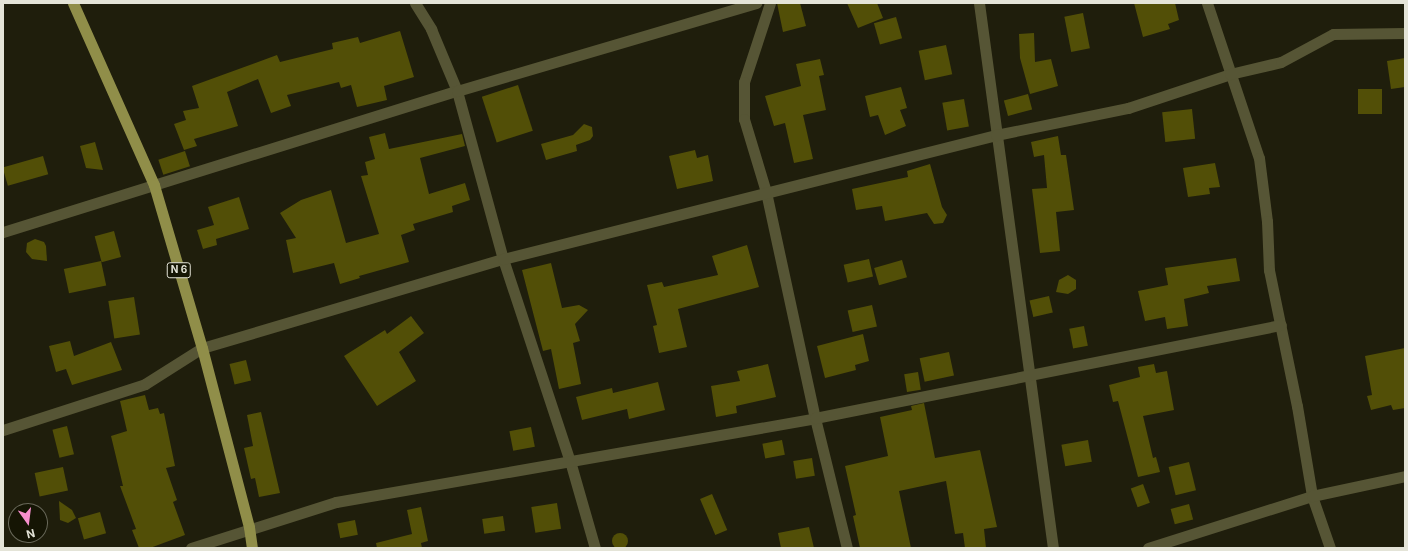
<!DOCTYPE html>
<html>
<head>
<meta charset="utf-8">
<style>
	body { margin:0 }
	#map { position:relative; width:1408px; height:551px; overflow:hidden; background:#1f1e0c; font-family:Inter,sans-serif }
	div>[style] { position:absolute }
	.building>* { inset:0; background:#524f07; transform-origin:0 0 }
	.round { border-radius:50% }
	.minor>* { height:11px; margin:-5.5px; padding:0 5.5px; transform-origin:5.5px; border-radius:5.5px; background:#565535 }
	.primary>* { height:11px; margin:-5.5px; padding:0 5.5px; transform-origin:5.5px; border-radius:5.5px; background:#908e49 }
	span { translate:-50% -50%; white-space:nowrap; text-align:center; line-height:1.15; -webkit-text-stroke:3px #151504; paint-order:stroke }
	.shield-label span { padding:1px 3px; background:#151504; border:1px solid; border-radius:3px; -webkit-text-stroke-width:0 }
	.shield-label { font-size:10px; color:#e4e4d8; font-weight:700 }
	.frame { position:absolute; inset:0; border:4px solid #e4e4d8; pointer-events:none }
	.north { position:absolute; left:8px; top:503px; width:40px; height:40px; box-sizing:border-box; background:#151504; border:1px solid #686859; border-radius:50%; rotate:166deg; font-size:11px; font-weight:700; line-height:16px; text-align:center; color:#e4e4d8 }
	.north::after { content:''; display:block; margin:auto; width:14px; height:18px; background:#f790ce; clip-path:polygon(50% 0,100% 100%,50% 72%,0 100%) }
</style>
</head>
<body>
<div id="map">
	<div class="building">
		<div style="clip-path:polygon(777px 3px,800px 3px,806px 26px,783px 32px)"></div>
		<div style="clip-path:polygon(847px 3px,877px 3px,883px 18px,858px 28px)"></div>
		<div style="clip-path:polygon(1134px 3px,1175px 3px,1179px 20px,1168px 24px,1170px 29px,1143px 37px)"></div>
		<div style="left:1083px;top:13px;width:36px;height:19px;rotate:79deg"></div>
		<div style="left:896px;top:17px;width:22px;height:23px;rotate:74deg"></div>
		<div style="clip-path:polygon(400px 31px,414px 77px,384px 86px,387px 100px,357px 107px,351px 85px,341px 88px,339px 82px,287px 95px,291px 106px,271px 113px,258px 79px,227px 92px,238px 126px,194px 139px,197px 146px,184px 150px,174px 124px,186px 120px,183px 111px,199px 108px,192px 86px,277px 55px,280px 62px,333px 49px,332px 43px,358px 37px,360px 43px)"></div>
		<div style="clip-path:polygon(1034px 33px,1035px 62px,1051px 59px,1058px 86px,1030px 94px,1020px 58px,1019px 34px)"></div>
		<div style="left:946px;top:45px;width:30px;height:28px;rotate:78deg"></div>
		<div style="clip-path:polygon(1405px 58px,1405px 87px,1391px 89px,1387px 61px)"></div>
		<div style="clip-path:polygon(820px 59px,824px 75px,819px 76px,826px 110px,803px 115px,813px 159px,794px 163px,785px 123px,774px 126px,765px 96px,801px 86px,796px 64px)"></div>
		<div style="left:518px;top:85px;width:48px;height:38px;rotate:72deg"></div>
		<div style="clip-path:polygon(901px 87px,907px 108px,900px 110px,906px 126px,885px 135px,878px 115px,870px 117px,865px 96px)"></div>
		<div style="left:1358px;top:89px;width:24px;height:25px"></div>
		<div style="left:1028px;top:94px;width:16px;height:25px;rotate:75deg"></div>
		<div style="left:964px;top:99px;width:28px;height:22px;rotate:80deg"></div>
		<div style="left:1192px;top:109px;width:30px;height:30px;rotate:84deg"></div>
		<div style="clip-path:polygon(584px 124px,592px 127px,593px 136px,590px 140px,576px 145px,577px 151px,546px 160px,541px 144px,573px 135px)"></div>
		<div style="clip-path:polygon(385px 133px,389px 149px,462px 134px,465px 146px,420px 158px,429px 194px,465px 183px,470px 200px,452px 206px,453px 212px,413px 224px,415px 230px,401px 235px,409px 262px,359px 276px,360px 278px,340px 284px,334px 263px,293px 273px,286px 240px,296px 238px,280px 213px,301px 200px,331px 190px,346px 243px,379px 234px,361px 176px,368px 175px,365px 162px,375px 159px,369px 137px)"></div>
		<div style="clip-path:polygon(1058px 136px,1061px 155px,1066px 155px,1074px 210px,1056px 212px,1060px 251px,1040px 253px,1032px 189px,1047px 188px,1044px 155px,1034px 157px,1031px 142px)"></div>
		<div style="clip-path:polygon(95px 142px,103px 170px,86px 168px,80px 146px)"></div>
		<div style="clip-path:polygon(695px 150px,697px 158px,708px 155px,713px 181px,677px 189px,669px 156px)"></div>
		<div style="left:185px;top:151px;width:16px;height:28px;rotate:72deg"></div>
		<div style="left:43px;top:156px;width:19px;height:42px;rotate:74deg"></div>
		<div style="clip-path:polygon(1215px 163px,1220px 187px,1209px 188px,1210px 194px,1188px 197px,1183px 168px)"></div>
		<div style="clip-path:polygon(930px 164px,942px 207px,947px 215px,943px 223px,934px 224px,927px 213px,885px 221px,882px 206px,856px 210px,852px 189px,908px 177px,907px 171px)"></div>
		<div style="clip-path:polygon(239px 197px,249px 229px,216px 239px,217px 245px,203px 249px,197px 230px,214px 225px,208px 207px)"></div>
		<div style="left:114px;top:231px;width:27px;height:20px;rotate:75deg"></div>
		<div style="clip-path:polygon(35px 239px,44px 242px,46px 246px,47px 261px,32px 259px,26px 252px,27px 243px)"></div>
		<div style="clip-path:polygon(747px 245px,759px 287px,678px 309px,687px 347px,659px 353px,653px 326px,657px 325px,647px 285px,662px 282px,664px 287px,718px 275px,712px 256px)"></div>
		<div style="clip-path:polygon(1236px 258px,1240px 281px,1207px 286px,1209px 293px,1184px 299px,1188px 326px,1167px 329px,1165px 317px,1145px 321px,1138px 291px,1168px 285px,1165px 268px)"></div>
		<div style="left:869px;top:259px;width:18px;height:26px;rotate:77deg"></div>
		<div style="left:902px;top:260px;width:18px;height:29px;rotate:74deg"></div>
		<div style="left:101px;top:261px;width:25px;height:38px;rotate:78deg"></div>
		<div style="clip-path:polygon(551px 263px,562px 308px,579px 305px,588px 310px,575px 324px,580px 341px,573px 343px,581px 384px,559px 389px,551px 349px,543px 351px,522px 270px)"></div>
		<div style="clip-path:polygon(1068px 275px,1076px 280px,1076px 289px,1068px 294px,1056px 292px,1059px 280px)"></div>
		<div style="left:1049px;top:296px;width:17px;height:20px;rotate:77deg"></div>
		<div style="left:134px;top:297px;width:38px;height:26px;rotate:81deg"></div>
		<div style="left:872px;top:305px;width:22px;height:25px;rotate:77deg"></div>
		<div style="clip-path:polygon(411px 316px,424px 333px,399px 352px,416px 381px,377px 406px,344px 356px,385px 330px,387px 334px)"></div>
		<div style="left:1084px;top:326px;width:20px;height:15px;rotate:79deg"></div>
		<div style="clip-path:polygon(863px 334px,869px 361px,855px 365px,856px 370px,825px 378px,817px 346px)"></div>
		<div style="clip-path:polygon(70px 341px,74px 356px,111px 342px,122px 370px,72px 385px,66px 369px,56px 372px,49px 346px)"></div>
		<div style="clip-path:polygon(1405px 348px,1405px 408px,1393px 410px,1391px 405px,1371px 410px,1367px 396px,1372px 395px,1365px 356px)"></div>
		<div style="left:949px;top:352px;width:24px;height:30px;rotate:78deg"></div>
		<div style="left:246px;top:360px;width:21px;height:17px;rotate:76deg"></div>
		<div style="clip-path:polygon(768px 364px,776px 397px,736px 406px,737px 413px,716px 417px,711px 386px,740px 381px,737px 371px)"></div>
		<div style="clip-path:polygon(1154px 364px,1156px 373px,1167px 371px,1174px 410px,1143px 416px,1153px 458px,1156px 457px,1160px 472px,1138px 477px,1118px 401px,1113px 402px,1109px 385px,1140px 377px,1138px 367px)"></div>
		<div style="left:918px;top:372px;width:18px;height:14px;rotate:81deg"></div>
		<div style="clip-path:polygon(658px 382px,665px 410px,629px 419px,627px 409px,582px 420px,576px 397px,612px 388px,613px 393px)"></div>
		<div style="clip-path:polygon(145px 395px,149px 410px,158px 408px,160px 414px,164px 413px,175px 466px,166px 468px,177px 500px,173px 502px,185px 535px,150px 548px,139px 548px,132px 530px,136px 529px,120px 486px,123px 486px,111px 436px,127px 431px,120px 401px)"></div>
		<div style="clip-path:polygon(924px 403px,935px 458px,980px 450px,997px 527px,984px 529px,986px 548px,965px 548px,963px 533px,955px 534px,946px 481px,899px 491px,911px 548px,860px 548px,853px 516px,856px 515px,845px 466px,888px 456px,880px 417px,912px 410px,911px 406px)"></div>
		<div style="clip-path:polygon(261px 412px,280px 493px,259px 497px,255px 478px,251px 479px,244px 448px,253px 446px,247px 415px)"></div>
		<div style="left:67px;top:426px;width:29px;height:15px;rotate:76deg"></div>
		<div style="left:531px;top:427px;width:20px;height:22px;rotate:79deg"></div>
		<div style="left:782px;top:440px;width:15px;height:20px;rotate:79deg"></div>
		<div style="left:1088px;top:440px;width:22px;height:27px;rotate:80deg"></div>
		<div style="left:812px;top:458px;width:18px;height:19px;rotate:81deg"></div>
		<div style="left:1189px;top:462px;width:29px;height:21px;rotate:76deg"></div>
		<div style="left:63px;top:467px;width:24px;height:29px;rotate:78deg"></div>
		<div style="left:1143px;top:484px;width:20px;height:13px;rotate:70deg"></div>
		<div style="left:712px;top:494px;width:39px;height:13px;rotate:67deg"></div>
		<div style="clip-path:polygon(59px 501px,72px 510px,76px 518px,68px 523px,60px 520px)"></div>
		<div style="left:557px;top:503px;width:26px;height:26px;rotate:81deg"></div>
		<div style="left:1189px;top:504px;width:16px;height:19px;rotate:75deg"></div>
		<div style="clip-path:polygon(421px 507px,428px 541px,421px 543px,422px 548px,377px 548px,376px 543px,412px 534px,407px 510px)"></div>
		<div style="left:100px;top:512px;width:22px;height:23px;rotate:74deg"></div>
		<div style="left:503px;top:516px;width:15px;height:21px;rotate:82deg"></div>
		<div style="left:355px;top:520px;width:15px;height:18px;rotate:79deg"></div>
		<div style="clip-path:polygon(809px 527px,814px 548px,781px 548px,778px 533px)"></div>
		<div class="round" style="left:612px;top:533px;width:16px;height:16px"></div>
	</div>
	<div class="minor">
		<div style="left:415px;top:3px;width:31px;rotate:58deg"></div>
		<div style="left:431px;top:29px;width:67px;rotate:67.2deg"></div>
		<div style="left:457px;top:91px;width:174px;rotate:74.7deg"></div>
		<div style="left:503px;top:259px;width:213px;rotate:71.7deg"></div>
		<div style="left:570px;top:461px;width:91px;rotate:74deg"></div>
		<div style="left:770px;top:3px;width:83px;rotate:108.2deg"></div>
		<div style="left:744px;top:82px;width:37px;rotate:90deg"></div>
		<div style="left:744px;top:119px;width:76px;rotate:73.2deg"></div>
		<div style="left:766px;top:192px;width:231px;rotate:77.8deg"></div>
		<div style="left:815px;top:418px;width:134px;rotate:76.2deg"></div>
		<div style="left:979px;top:3px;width:550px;rotate:82.27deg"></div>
		<div style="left:1207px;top:3px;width:163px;rotate:71.5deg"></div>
		<div style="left:1259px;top:158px;width:64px;rotate:82.8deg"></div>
		<div style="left:1267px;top:221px;width:49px;rotate:87.7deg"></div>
		<div style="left:1269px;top:270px;width:139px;rotate:78.4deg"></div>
		<div style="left:1297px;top:406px;width:91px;rotate:80.5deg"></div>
		<div style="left:1312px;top:496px;width:55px;rotate:70.9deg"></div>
		<div style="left:3px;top:232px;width:475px;rotate:-17.3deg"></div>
		<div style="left:457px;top:91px;width:312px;rotate:-16.4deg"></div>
		<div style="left:3px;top:430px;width:149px;rotate:-17.9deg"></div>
		<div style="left:145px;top:384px;width:67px;rotate:-32.3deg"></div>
		<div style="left:202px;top:348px;width:314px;rotate:-16.5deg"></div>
		<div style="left:503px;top:259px;width:508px;rotate:-14.12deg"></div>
		<div style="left:996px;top:135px;width:135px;rotate:-11.6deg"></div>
		<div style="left:1128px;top:108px;width:108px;rotate:-18.4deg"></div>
		<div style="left:1230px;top:74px;width:52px;rotate:-13.2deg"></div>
		<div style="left:1281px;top:62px;width:59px;rotate:-28.3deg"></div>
		<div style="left:1333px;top:34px;width:72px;rotate:-0.8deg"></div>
		<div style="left:191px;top:548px;width:152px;rotate:-17.6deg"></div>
		<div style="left:336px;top:502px;width:486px;rotate:-9.9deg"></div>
		<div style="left:815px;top:418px;width:475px;rotate:-11.3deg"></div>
		<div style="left:1148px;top:548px;width:172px;rotate:-17.6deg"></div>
		<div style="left:1312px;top:496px;width:95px;rotate:-12.1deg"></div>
	</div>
	<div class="primary">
		<div style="left:73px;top:3px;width:199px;rotate:66deg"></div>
		<div style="left:154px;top:185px;width:170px;rotate:73.6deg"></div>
		<div style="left:202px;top:348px;width:185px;rotate:75.3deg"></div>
		<div style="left:249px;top:527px;width:21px;rotate:82deg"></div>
	</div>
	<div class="shield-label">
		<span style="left:179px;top:270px">N 6</span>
	</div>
	<div class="frame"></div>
	<div class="north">N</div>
</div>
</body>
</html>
